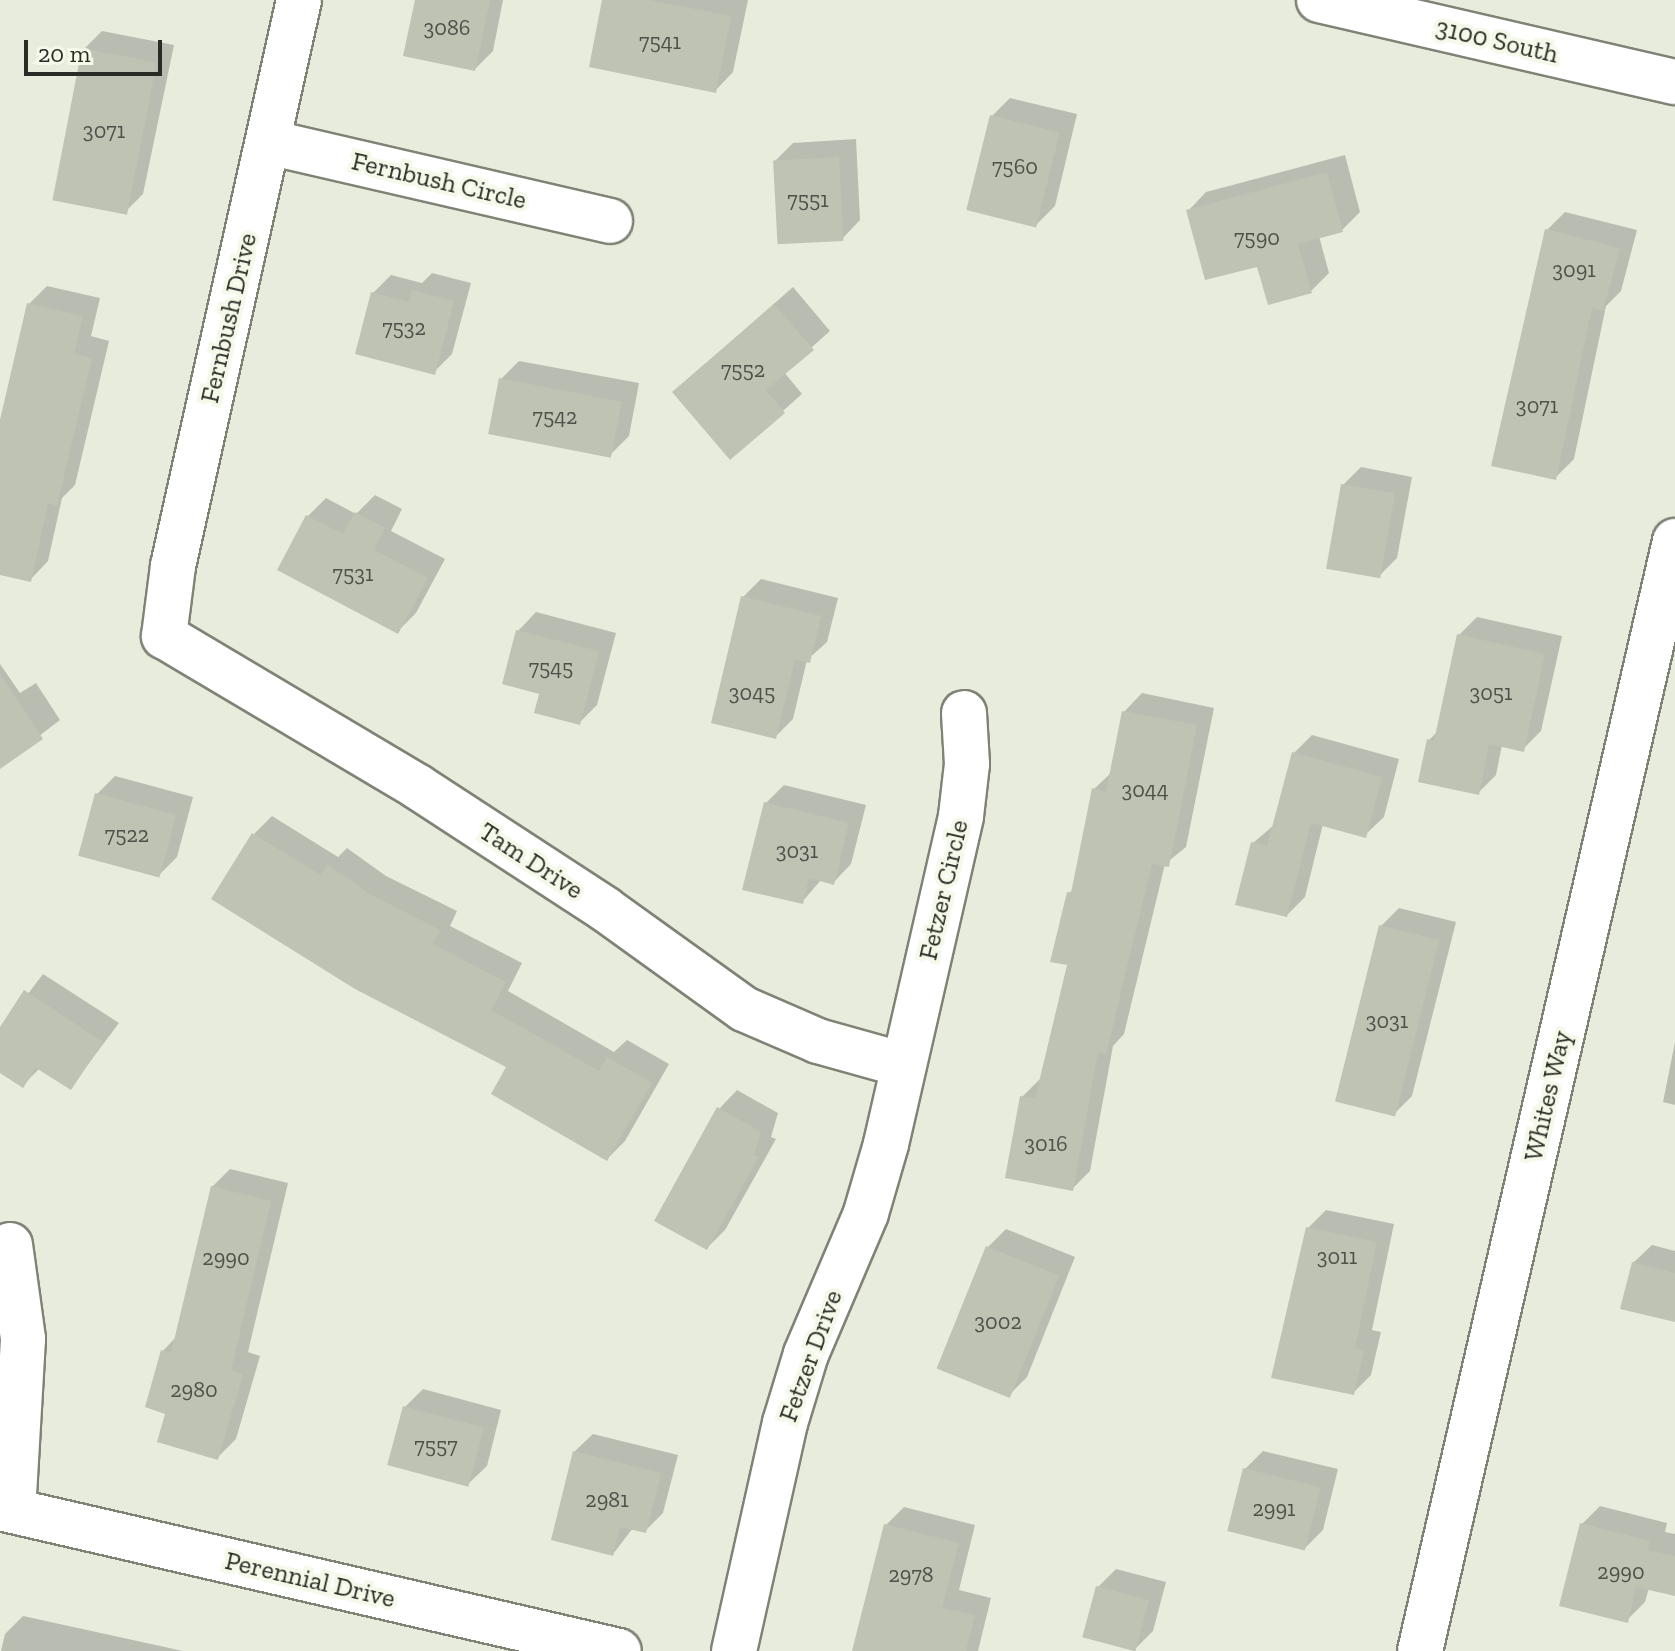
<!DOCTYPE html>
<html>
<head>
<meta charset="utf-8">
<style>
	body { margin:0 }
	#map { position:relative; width:1675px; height:1651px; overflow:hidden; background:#e8ecdd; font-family:"Zilla Slab",serif }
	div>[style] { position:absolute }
	.shadow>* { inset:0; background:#0003 }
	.building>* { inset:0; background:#bfc3b4; transform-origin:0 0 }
	.roads { filter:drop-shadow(2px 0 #7f8375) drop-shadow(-2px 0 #7f8375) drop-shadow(0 2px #7f8375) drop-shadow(0 -2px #7f8375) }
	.street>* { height:44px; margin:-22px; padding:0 22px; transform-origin:22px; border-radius:22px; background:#fff }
	.secondary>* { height:44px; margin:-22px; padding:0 22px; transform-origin:22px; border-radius:22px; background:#fff }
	span { translate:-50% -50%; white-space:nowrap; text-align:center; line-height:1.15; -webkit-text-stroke:8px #f5f9ea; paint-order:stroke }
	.number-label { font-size:22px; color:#4e5149 }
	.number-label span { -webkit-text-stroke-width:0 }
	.street-label { font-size:26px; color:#292b25 }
	.scale { position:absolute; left:24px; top:40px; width:138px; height:36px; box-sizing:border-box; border:4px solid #292b25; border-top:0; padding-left:10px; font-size:24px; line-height:28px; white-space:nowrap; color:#292b25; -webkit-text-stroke:6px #f5f9ea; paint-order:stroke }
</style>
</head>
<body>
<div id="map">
	<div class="shadow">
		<div style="clip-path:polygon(417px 0,503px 0,493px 51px,475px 69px)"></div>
		<div style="clip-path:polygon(604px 0,748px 0,733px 72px,715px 91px)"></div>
		<div style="clip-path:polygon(102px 31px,174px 45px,143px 194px,125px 212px,84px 49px)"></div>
		<div style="clip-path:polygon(1010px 98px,1077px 114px,1055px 206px,1037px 224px,992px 116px)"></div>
		<div style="clip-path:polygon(856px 139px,860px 220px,842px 239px,775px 161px,793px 143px)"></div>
		<div style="clip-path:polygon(1345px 155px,1360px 212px,1342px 230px,1319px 236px,1329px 273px,1311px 291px,1259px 264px,1188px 211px,1206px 192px)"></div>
		<div style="clip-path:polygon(1565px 212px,1637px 230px,1621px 291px,1606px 306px,1574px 459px,1555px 478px,1547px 230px)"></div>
		<div style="clip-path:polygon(432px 273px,471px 283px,452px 354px,434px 372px,373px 293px,391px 275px,422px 283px)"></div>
		<div style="clip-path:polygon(47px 286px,100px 298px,91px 336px,109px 341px,75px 485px,62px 498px,48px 561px,30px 580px,0 573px,0 423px,29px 304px)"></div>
		<div style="clip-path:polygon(793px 287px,830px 331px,784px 372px,802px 394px,731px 457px,674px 392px)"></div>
		<div style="clip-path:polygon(519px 361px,639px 383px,629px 436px,611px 454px,501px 379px)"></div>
		<div style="clip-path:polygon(1361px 467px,1412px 477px,1397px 558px,1379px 576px,1343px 485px)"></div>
		<div style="clip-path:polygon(375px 495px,402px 509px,391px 531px,445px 559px,416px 613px,398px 631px,308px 516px,326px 498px,356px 514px)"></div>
		<div style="clip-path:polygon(761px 579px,838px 598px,827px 642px,807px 660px,793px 719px,775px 737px,743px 597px)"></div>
		<div style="clip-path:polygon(536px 612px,616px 633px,597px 705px,579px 723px,541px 692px,518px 631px)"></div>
		<div style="clip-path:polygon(1477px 617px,1562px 636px,1541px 731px,1523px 749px,1502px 745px,1496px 775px,1478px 793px,1429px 740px,1439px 730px,1459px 635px)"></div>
		<div style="clip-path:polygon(0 664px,20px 693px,36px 683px,60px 720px,0 766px)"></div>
		<div style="clip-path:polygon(1142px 693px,1214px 708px,1186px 847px,1165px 864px,1124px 1034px,1113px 1046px,1090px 1171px,1072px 1189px,1022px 1097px,1040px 1079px,1069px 964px,1069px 893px,1075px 888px,1094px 789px,1112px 772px,1124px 712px)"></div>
		<div style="clip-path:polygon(1312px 735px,1399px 759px,1384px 817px,1365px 835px,1323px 824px,1305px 897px,1287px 915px,1253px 843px,1274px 825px,1294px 753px)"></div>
		<div style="clip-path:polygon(115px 776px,193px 797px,177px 857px,159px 875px,97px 794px)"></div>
		<div style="clip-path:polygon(784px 785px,866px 805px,851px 864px,833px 883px,821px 880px,802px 902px,766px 803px)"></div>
		<div style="clip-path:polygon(272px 816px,338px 857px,347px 848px,386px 876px,457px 911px,450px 926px,522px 963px,508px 991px,614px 1052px,627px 1040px,669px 1064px,625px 1141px,607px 1159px,254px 834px)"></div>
		<div style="clip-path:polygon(1399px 908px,1456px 922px,1412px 1096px,1394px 1114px,1381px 926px)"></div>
		<div style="clip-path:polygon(43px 974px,119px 1023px,71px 1087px,40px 1068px,23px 1085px,0 1070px,0 1031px)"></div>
		<div style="clip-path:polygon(1675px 1042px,1675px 1105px,1663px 1102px)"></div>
		<div style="clip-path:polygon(737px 1090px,778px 1113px,771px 1137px,776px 1139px,725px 1230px,707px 1248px,719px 1109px)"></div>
		<div style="clip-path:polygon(230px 1169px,288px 1183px,248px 1352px,260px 1356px,236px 1439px,218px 1457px,168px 1412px,163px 1351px,177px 1336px,212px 1187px)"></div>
		<div style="clip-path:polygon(1326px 1210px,1394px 1224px,1372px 1330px,1381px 1332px,1371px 1375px,1353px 1393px,1308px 1228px)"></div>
		<div style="clip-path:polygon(1006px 1229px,1075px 1257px,1027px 1377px,1009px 1395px,988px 1247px)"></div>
		<div style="clip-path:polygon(1652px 1245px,1675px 1251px,1675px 1320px,1633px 1263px)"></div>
		<div style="clip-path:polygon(423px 1389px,501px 1410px,487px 1466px,468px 1484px,404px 1408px)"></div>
		<div style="clip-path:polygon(593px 1434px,678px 1455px,663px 1513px,645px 1531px,633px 1528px,613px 1554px,574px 1452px)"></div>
		<div style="clip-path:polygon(1263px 1451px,1338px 1469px,1323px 1530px,1305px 1548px,1245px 1469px)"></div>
		<div style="clip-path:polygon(1600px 1506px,1667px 1523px,1665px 1532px,1675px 1534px,1675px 1594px,1649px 1588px,1645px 1602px,1627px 1620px,1582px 1524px)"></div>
		<div style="clip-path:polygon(904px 1507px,975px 1525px,959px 1590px,991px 1598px,978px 1651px,854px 1651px,886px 1525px)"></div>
		<div style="clip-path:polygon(1116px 1569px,1166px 1582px,1153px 1631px,1135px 1649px,1098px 1587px)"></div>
		<div style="clip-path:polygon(23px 1616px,183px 1651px,1px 1651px,5px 1634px)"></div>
	</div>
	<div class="building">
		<div style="clip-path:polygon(415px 0,490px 0,475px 71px,403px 56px)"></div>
		<div style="clip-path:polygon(602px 0,649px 0,731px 16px,716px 93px,589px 67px)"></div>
		<div style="left:82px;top:48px;width:76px;height:155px;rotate:11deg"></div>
		<div style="left:990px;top:115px;width:72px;height:98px;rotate:14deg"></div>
		<div style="left:839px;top:157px;width:84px;height:66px;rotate:87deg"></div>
		<div style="clip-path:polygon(1327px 172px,1343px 232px,1298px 244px,1312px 293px,1268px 305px,1257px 267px,1205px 280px,1186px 210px)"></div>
		<div style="clip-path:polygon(1545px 229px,1620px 248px,1603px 311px,1592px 308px,1556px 480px,1491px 466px)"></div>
		<div style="clip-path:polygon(412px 290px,454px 301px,435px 375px,355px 354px,371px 292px,409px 302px)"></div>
		<div style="clip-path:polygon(27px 303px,83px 316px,74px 354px,92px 358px,57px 506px,48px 503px,31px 582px,0 575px,0 420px)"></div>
		<div style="clip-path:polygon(774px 304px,814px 350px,766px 390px,785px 413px,730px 460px,672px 392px)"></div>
		<div style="left:499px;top:378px;width:125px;height:57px;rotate:11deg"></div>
		<div style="left:1341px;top:484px;width:55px;height:86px;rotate:10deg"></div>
		<div style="clip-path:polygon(355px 512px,385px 528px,374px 550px,428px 578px,398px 634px,277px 570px,306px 515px,343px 534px)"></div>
		<div style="clip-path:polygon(741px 596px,821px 616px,810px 663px,795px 659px,776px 739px,711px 723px)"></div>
		<div style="clip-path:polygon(516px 630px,599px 651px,580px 725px,534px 713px,539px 694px,502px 684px)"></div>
		<div style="clip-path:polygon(1457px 634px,1545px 654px,1524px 752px,1489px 744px,1479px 795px,1418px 782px,1427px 739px,1434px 741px)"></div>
		<div style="clip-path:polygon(0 674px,43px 739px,0 769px)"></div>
		<div style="clip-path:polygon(1122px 711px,1197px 725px,1169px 867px,1152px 864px,1106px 1054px,1098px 1052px,1073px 1191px,1005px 1178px,1020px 1096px,1035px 1099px,1067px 965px,1050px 962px,1067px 892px,1071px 893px,1092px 788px,1106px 792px)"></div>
		<div style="clip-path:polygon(1292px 752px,1382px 777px,1366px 838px,1311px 823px,1287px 917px,1235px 905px,1251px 842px,1267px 846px)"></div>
		<div style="left:95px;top:793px;width:84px;height:65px;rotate:15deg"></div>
		<div style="clip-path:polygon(764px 802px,849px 823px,834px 885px,809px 878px,803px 904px,742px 890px)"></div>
		<div style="clip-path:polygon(252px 833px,321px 875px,327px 864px,368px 893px,440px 930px,433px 944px,506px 982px,491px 1010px,599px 1071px,607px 1057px,652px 1083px,607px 1161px,491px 1094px,506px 1067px,355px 989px,211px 899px)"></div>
		<div style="left:1379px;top:925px;width:62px;height:182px;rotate:14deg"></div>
		<div style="clip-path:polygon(24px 990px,103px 1042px,71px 1090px,36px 1068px,23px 1088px,0 1073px,0 1027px)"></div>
		<div style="clip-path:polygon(717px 1107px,761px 1132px,754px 1155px,759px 1157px,707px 1250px,654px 1221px)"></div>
		<div style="clip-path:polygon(211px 1186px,271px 1201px,231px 1370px,243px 1374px,218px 1460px,157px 1442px,165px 1414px,145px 1407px,161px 1350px,171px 1353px)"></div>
		<div style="clip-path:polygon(1306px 1227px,1377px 1242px,1355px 1348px,1364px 1350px,1354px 1395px,1271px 1378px)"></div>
		<div style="left:986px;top:1246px;width:79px;height:132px;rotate:22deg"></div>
		<div style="clip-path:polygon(1632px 1262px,1675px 1273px,1675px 1322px,1620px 1309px)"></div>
		<div style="left:403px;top:1406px;width:84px;height:61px;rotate:15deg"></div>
		<div style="clip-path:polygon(573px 1451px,661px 1473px,646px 1533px,620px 1527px,613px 1556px,551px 1540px)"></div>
		<div style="left:1243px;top:1468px;width:80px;height:65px;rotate:14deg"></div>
		<div style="clip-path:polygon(1580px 1523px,1650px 1541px,1648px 1550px,1675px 1556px,1675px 1596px,1636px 1587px,1628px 1623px,1559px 1606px)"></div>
		<div style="clip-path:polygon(884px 1524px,959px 1543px,942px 1608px,975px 1615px,966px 1651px,852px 1651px)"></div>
		<div style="left:1096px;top:1586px;width:55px;height:53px;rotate:15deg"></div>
	</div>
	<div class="roads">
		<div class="street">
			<div style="left:299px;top:0;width:580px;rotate:102.55deg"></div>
			<div style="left:173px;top:566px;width:71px;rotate:97.3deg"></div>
			<div style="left:164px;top:636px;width:295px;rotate:30.7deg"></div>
			<div style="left:418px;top:787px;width:223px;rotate:33.1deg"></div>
			<div style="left:605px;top:909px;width:171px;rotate:35.7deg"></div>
			<div style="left:744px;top:1009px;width:81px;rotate:23.4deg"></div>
			<div style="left:818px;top:1041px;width:89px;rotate:15.6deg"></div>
			<div style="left:268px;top:142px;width:351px;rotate:13deg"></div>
			<div style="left:10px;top:1245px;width:95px;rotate:82.1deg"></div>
			<div style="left:23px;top:1339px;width:172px;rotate:93.3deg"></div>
			<div style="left:0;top:1508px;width:635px;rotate:13.01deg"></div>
			<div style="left:734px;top:1651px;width:234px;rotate:-77.4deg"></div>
			<div style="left:785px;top:1423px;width:72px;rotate:-73.1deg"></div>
			<div style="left:806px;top:1354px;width:153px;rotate:-66.9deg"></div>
			<div style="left:866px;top:1213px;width:72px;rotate:-73.8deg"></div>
			<div style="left:886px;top:1144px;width:336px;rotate:-77.1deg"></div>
			<div style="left:961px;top:816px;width:52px;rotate:-83.4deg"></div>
			<div style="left:967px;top:764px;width:51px;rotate:-93.4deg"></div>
			<div style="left:1420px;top:1651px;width:1139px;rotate:-77.06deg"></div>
		</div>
		<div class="secondary">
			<div style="left:1319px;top:0;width:365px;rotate:13deg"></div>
		</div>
	</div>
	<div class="number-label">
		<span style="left:447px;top:28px">3086</span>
		<span style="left:660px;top:42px">7541</span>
		<span style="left:104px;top:131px">3071</span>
		<span style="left:1015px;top:167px">7560</span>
		<span style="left:808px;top:200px">7551</span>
		<span style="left:1257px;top:238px">7590</span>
		<span style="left:1574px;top:270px">3091</span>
		<span style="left:404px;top:328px">7532</span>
		<span style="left:743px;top:370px">7552</span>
		<span style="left:1537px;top:406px">3071</span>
		<span style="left:555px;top:417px">7542</span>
		<span style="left:353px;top:574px">7531</span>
		<span style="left:551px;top:668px">7545</span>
		<span style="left:752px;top:693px">3045</span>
		<span style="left:1491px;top:693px">3051</span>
		<span style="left:1145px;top:790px">3044</span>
		<span style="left:127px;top:835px">7522</span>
		<span style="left:797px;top:851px">3031</span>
		<span style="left:1387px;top:1021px">3031</span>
		<span style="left:1046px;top:1144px">3016</span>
		<span style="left:1337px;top:1257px">3011</span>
		<span style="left:226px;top:1258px">2990</span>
		<span style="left:998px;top:1322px">3002</span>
		<span style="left:194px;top:1390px">2980</span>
		<span style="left:436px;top:1446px">7557</span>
		<span style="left:607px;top:1500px">2981</span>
		<span style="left:1274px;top:1509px">2991</span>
		<span style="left:1621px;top:1572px">2990</span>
		<span style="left:911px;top:1575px">2978</span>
	</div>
	<div class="street-label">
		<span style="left:1497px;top:41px;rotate:13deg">3100 South</span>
		<span style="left:439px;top:181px;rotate:13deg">Fernbush Circle</span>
		<span style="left:229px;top:318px;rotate:-77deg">Fernbush Drive</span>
		<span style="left:531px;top:861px;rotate:33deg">Tam Drive</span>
		<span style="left:944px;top:890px;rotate:-77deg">Fetzer Circle</span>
		<span style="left:1548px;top:1096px;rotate:-77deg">Whites Way</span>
		<span style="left:811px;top:1356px;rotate:-70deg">Fetzer Drive</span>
		<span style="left:310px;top:1580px;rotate:13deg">Perennial Drive</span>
	</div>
	<div class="scale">20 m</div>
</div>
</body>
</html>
